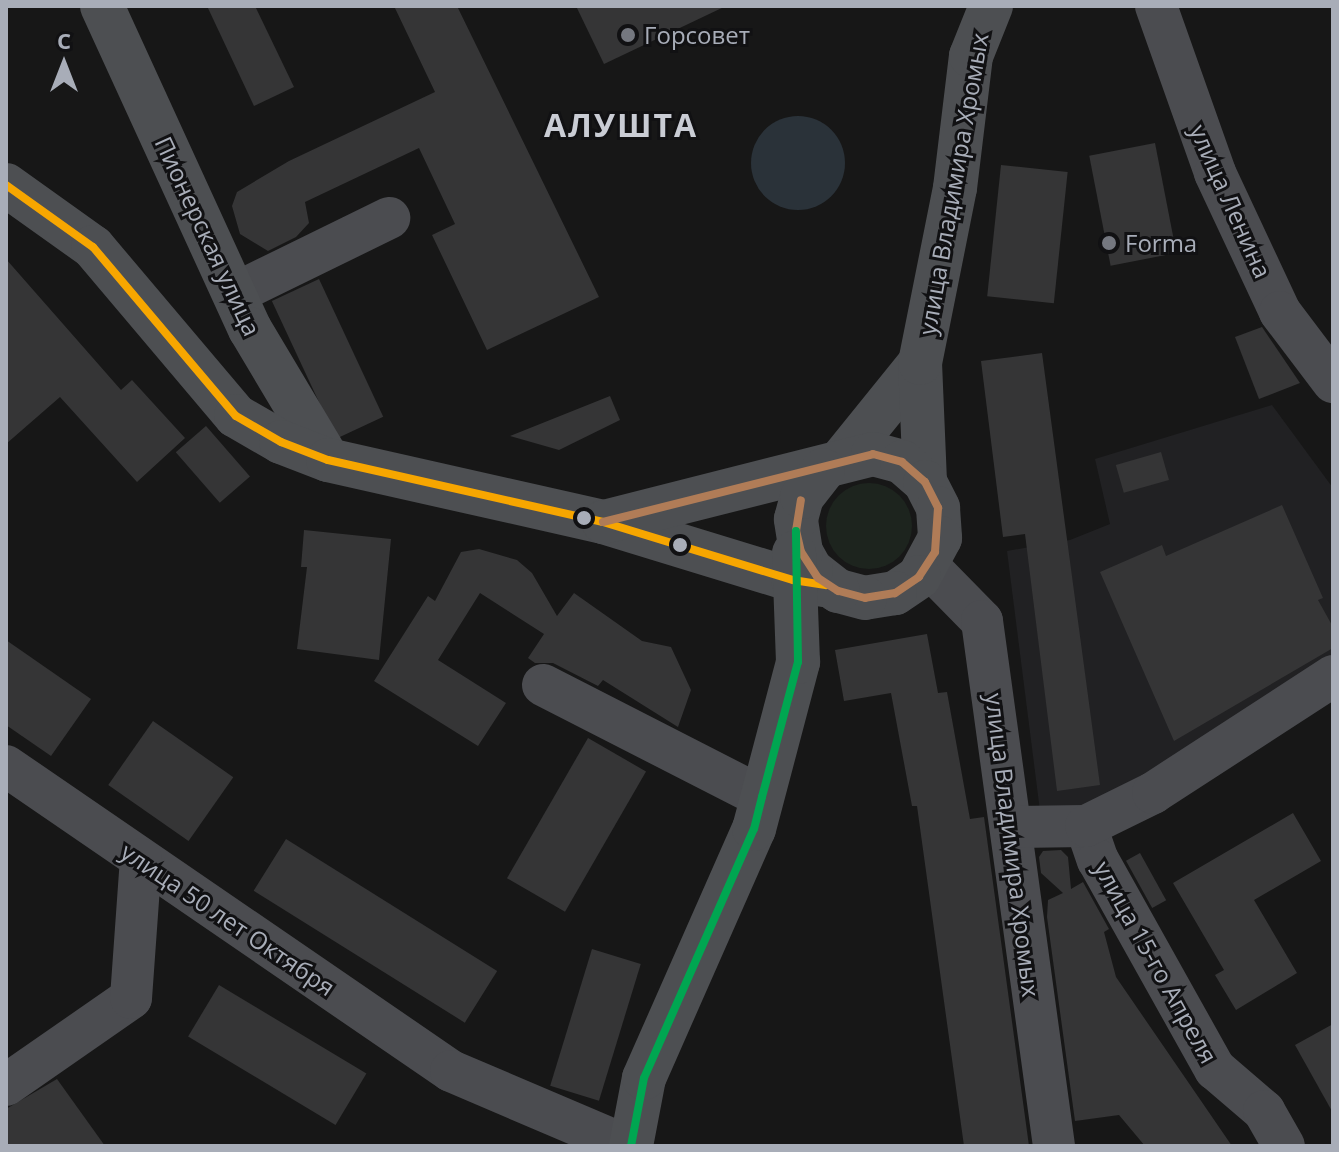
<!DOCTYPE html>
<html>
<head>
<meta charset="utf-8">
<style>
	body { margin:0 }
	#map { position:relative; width:1339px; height:1152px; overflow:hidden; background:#171717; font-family:"Open Sans",sans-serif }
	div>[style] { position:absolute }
	.built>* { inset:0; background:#212123 }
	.green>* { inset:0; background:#1d241e }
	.round { border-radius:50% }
	.water>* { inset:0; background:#2a3239 }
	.building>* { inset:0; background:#353536; transform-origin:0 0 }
	.minor>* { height:42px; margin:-21px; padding:0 21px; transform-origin:21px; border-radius:21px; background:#4b4c50 }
	.major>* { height:44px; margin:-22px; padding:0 22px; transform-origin:22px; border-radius:22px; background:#4d4f52 }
	.bus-1>* { height:8px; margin:-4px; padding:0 4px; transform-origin:4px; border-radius:4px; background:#f7a600 }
	.bus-2>* { height:8px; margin:-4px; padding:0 4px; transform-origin:4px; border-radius:4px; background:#b07c57 }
	.bus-3>* { height:8px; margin:-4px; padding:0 4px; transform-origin:4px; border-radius:4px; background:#00a651 }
	.dots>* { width:22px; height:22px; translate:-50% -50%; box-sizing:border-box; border:4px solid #111113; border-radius:50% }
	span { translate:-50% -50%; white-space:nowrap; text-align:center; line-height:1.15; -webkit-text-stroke:6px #111113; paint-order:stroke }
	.poi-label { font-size:24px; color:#a8adb8 }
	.left { translate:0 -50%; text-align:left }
	.street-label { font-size:24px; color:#a8adb8 }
	.district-label { font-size:32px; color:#c9ccd4; font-weight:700; letter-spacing:2px }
	.frame { position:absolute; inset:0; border:8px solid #a8adb8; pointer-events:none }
	.north { position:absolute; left:24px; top:24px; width:80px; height:80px; -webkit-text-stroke:6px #111113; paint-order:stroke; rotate:0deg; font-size:22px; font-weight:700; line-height:32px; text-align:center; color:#a8adb8 }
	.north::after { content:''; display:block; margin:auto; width:28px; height:36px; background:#a8adb8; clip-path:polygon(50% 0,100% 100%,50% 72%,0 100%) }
</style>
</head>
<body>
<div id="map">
	<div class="built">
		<div style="clip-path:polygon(1272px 405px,1333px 488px,1333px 663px,1114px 803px,1040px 811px,1007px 551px,1070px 540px,1110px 524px,1095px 459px)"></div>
	</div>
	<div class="green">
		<div class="round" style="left:826px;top:483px;width:86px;height:86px"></div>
	</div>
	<div class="water">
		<div class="round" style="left:751px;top:116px;width:94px;height:94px"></div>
	</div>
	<div class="building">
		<div style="clip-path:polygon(207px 6px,255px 6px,294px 87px,254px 106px)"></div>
		<div style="clip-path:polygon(394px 6px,457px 6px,599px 297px,487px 350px,432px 235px,455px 224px,419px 148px,305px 202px,309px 223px,296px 237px,268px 251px,240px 234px,232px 206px,237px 192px,289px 161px,435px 92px)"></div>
		<div style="clip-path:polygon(576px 6px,726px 6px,604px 64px)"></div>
		<div style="left:1155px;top:143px;width:112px;height:67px;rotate:79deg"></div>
		<div style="left:1001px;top:165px;width:67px;height:132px;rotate:6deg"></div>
		<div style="clip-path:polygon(6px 259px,121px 390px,132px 380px,185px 438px,137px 482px,60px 397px,6px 444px)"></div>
		<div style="left:319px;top:279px;width:152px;height:52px;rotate:65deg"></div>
		<div style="clip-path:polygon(1262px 327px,1300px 383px,1259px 399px,1235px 337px)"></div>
		<div style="clip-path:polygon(1042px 353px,1100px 785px,1057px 791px,1025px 534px,1003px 537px,981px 361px)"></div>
		<div style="clip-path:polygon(610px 396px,620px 420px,559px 450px,510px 436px)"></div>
		<div style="left:206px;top:426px;width:67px;height:40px;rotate:49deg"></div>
		<div style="left:1161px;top:452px;width:29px;height:47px;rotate:74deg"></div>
		<div style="clip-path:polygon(1282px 505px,1323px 598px,1318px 600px,1333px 627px,1333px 648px,1174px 741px,1100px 572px,1162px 545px,1166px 556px)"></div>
		<div style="clip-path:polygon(304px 530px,391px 539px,379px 660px,297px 649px,307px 567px,301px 567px)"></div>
		<div style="clip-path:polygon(479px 549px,517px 560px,532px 573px,557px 616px,574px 593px,642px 641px,671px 647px,691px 690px,678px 727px,603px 680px,598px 686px,553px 663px,535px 663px,528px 658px,544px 634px,480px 593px,438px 660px,506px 703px,478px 746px,374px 681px,428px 596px,435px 601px,461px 552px)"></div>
		<div style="clip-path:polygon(927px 634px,938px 693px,947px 692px,970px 819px,984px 817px,1029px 1146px,964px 1146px,917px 806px,912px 806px,891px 693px,844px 701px,835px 650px)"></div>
		<div style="clip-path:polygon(6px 640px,91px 699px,51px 756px,6px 725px)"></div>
		<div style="left:153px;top:721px;width:98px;height:78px;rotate:35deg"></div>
		<div style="left:588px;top:738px;width:67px;height:162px;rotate:30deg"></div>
		<div style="clip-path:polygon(1293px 813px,1321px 861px,1254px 900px,1297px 973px,1236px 1010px,1215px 975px,1224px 970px,1173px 883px)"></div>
		<div style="left:286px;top:839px;width:249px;height:61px;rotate:32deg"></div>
		<div style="clip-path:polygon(1061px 850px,1068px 857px,1071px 889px,1083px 882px,1109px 929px,1104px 932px,1116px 977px,1232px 1146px,1145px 1146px,1119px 1115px,1075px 1121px,1047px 917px,1048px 900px,1063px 893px,1041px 873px,1039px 857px,1043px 851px)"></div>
		<div style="left:1140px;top:853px;width:54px;height:16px;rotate:61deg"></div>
		<div style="left:592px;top:949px;width:51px;height:143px;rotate:17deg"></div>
		<div style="left:219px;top:985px;width:172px;height:60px;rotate:31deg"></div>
		<div style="clip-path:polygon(1333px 1024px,1333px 1113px,1295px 1045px)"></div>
		<div style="clip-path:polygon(57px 1079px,105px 1146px,6px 1146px,6px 1109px)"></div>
	</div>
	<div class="minor">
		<div style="left:1156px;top:6px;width:177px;rotate:70.5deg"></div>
		<div style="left:1215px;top:173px;width:153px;rotate:64.9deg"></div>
		<div style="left:1280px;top:312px;width:88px;rotate:52.9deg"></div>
		<div style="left:234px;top:294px;width:173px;rotate:-26.1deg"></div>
		<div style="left:928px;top:566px;width:77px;rotate:45.5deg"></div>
		<div style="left:982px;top:621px;width:530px;rotate:82.19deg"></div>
		<div style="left:543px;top:685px;width:246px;rotate:27.1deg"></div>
		<div style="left:6px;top:766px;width:539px;rotate:34.43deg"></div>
		<div style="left:451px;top:1071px;width:191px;rotate:23.1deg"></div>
		<div style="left:1086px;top:826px;width:36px;rotate:71deg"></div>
		<div style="left:1098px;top:860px;width:240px;rotate:60.8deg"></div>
		<div style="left:1215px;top:1069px;width:65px;rotate:40.6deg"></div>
		<div style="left:1264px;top:1111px;width:40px;rotate:60.3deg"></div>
		<div style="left:1013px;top:827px;width:73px;rotate:-0.8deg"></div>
		<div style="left:1086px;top:826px;width:75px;rotate:-26.2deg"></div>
		<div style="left:1153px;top:793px;width:215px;rotate:-33deg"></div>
		<div style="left:6px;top:1085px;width:152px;rotate:-34.8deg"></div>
		<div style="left:131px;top:998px;width:139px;rotate:-85.9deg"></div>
	</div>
	<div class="major">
		<div style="left:102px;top:6px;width:355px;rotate:65.4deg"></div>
		<div style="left:250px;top:329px;width:152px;rotate:59.2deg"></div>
		<div style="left:6px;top:185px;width:107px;rotate:35.5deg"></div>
		<div style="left:93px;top:247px;width:221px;rotate:49.8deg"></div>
		<div style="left:236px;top:416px;width:52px;rotate:30deg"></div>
		<div style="left:281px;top:442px;width:50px;rotate:21deg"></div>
		<div style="left:328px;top:460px;width:282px;rotate:12.7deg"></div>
		<div style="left:603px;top:522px;width:199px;rotate:17deg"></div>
		<div style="left:793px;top:580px;width:33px;rotate:9deg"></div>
		<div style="left:843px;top:458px;width:122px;rotate:-51deg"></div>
		<div style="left:925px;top:482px;width:119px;rotate:-92.4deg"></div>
		<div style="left:920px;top:363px;width:178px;rotate:-78.7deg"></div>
		<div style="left:955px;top:188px;width:133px;rotate:-83.1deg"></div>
		<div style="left:971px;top:56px;width:54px;rotate:-68.2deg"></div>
		<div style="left:604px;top:522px;width:277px;rotate:-14.2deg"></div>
		<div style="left:873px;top:454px;width:30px;rotate:15deg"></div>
		<div style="left:902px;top:462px;width:30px;rotate:41deg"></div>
		<div style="left:925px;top:482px;width:29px;rotate:63deg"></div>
		<div style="left:938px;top:508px;width:30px;rotate:86deg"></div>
		<div style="left:940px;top:538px;width:44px;rotate:118.3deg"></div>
		<div style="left:919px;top:577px;width:29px;rotate:146deg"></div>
		<div style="left:895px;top:593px;width:30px;rotate:171deg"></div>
		<div style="left:865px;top:598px;width:28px;rotate:-165deg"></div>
		<div style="left:838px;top:591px;width:34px;rotate:-142deg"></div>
		<div style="left:811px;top:570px;width:21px;rotate:-119deg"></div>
		<div style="left:801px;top:552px;width:33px;rotate:-99deg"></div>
		<div style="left:796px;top:519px;width:23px;rotate:-75deg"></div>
		<div style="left:802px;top:497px;width:34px;rotate:-52deg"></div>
		<div style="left:631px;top:1146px;width:69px;rotate:-79.2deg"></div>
		<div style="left:644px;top:1078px;width:272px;rotate:-66.2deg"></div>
		<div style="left:754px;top:829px;width:173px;rotate:-75.2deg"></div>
		<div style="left:798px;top:662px;width:109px;rotate:-92.1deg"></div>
	</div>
	<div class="bus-1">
		<div style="left:6px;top:185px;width:107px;rotate:35.5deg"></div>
		<div style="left:93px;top:247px;width:221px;rotate:49.8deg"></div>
		<div style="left:236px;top:416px;width:52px;rotate:30deg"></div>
		<div style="left:281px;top:442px;width:50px;rotate:21deg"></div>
		<div style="left:328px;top:460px;width:282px;rotate:12.7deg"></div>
		<div style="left:603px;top:522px;width:199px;rotate:17deg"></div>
		<div style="left:793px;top:580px;width:33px;rotate:9deg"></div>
	</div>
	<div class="bus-2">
		<div style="left:603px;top:522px;width:278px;rotate:-14.1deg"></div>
		<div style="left:873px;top:454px;width:30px;rotate:15deg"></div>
		<div style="left:902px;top:462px;width:30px;rotate:41deg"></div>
		<div style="left:925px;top:482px;width:29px;rotate:63deg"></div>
		<div style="left:938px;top:508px;width:44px;rotate:93.9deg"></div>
		<div style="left:935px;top:552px;width:30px;rotate:123deg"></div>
		<div style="left:919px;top:577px;width:29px;rotate:146deg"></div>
		<div style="left:895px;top:593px;width:30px;rotate:171deg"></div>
		<div style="left:865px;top:598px;width:28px;rotate:-165deg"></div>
		<div style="left:838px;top:591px;width:24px;rotate:-147deg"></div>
		<div style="left:818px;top:578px;width:31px;rotate:-123deg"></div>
		<div style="left:801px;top:552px;width:22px;rotate:-103deg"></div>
		<div style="left:796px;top:531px;width:31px;rotate:-81deg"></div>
	</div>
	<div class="bus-3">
		<div style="left:631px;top:1146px;width:69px;rotate:-79.2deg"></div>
		<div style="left:644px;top:1078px;width:272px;rotate:-66.2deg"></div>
		<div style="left:754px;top:829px;width:33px;rotate:-76deg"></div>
		<div style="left:762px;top:797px;width:140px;rotate:-75.1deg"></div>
		<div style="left:798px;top:662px;width:131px;rotate:-90.9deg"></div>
	</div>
	<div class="dots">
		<div style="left:628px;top:35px;background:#757880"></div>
		<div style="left:1109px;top:243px;background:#757880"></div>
		<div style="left:584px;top:518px;background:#a8adb8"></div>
		<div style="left:680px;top:545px;background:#a8adb8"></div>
	</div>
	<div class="poi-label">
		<span class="left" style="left:644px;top:35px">Горсовет</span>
		<span class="left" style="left:1125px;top:243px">Forma</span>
	</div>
	<div class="street-label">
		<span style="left:953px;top:184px;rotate:-80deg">улица Владимира Хромых</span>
		<span style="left:1231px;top:201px;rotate:66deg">улица Ленина</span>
		<span style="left:208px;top:236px;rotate:65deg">Пионерская улица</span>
		<span style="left:1013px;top:845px;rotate:83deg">улица Владимира Хромых</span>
		<span style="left:228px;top:919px;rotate:34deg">улица 50 лет Октября</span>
		<span style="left:1156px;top:962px;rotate:61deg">улица 15-го Апреля</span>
	</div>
	<div class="district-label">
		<span style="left:621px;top:125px">АЛУШТА</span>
	</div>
	<div class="frame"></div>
	<div class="north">С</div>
</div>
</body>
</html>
